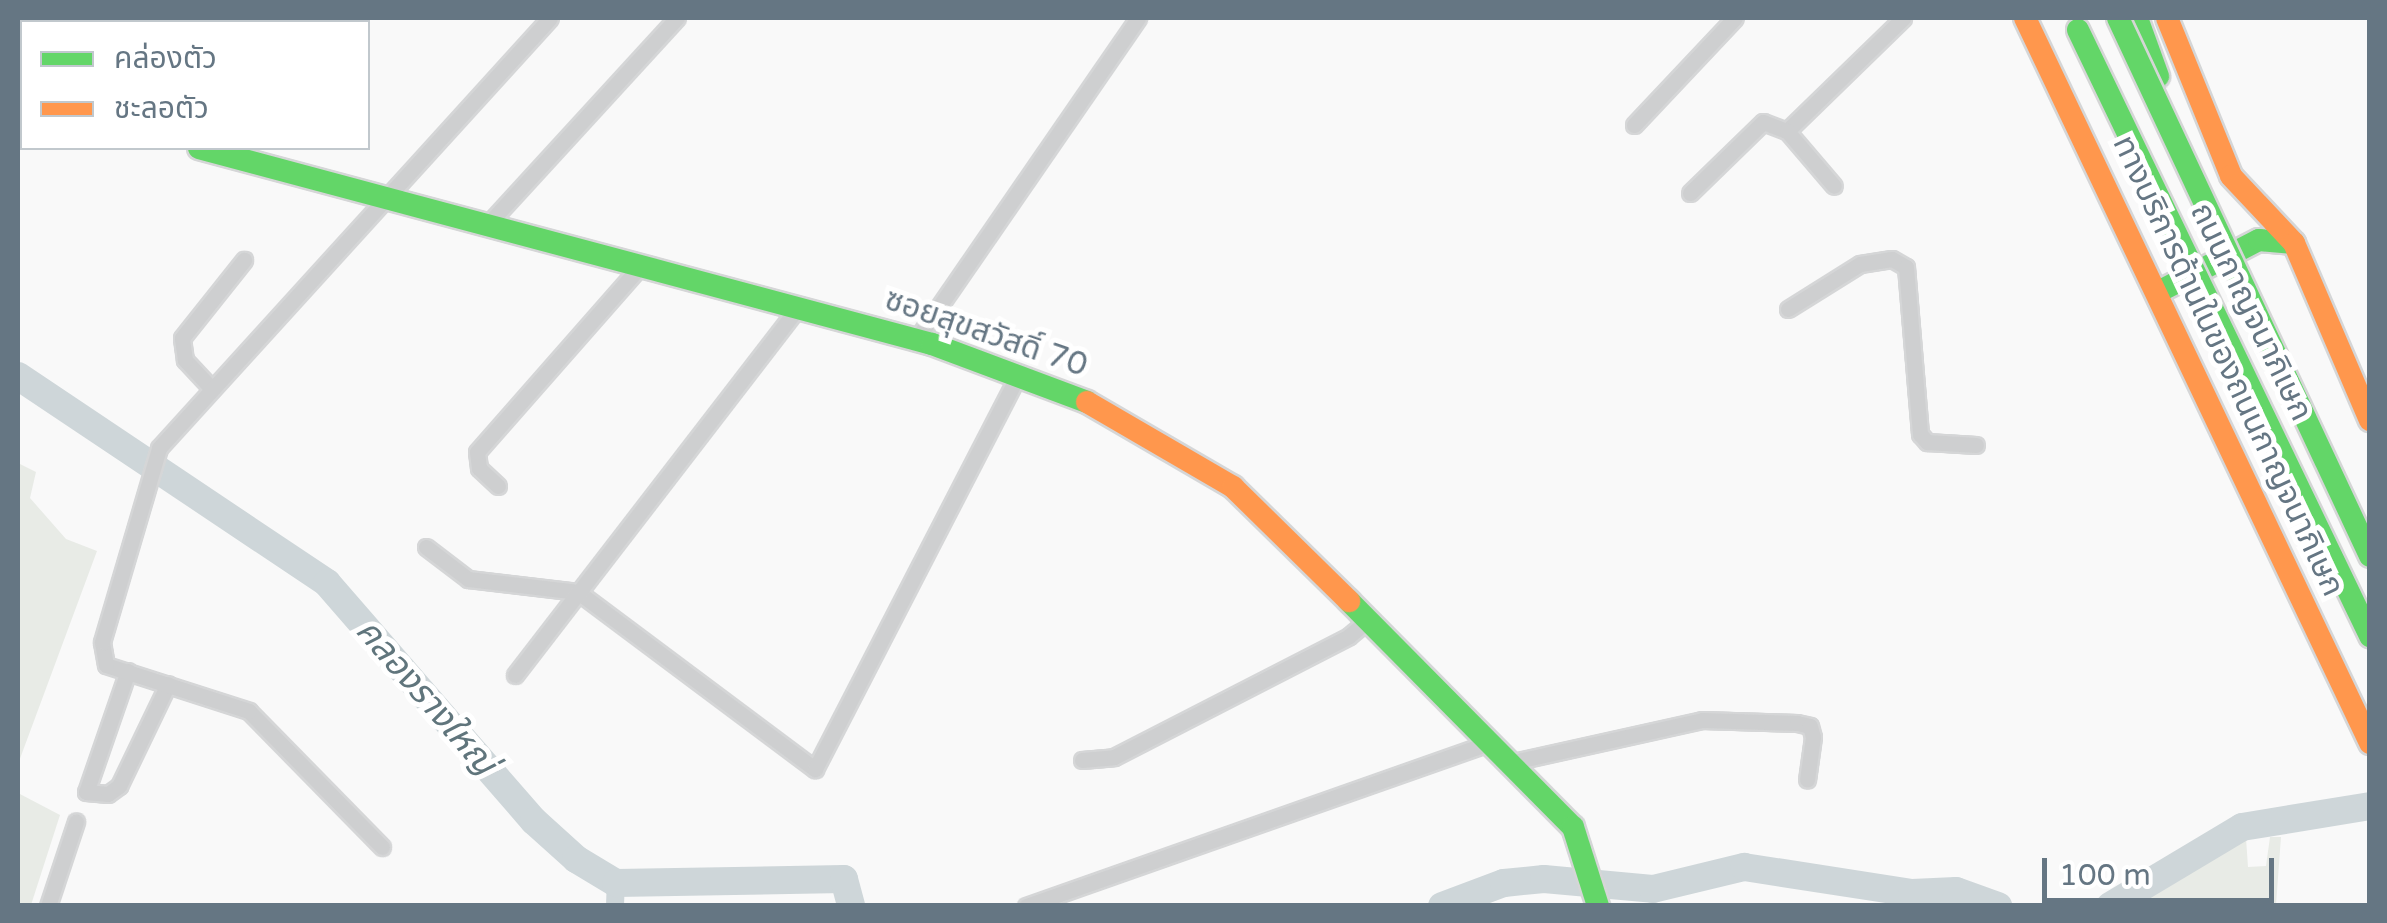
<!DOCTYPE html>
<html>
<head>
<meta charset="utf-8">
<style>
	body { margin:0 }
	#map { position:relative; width:2387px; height:923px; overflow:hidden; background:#f9f9f9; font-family:"Varela Round","Noto Sans Thai",sans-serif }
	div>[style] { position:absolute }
	.green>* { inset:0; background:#e8ebe6 }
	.canal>* { height:18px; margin:-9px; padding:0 9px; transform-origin:9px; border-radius:9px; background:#ced6d9 }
	.river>* { height:28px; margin:-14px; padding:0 14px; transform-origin:14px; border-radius:14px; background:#ced6d9 }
	.roads { filter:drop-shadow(2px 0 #d5d6d7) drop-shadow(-2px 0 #d5d6d7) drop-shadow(0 2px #d5d6d7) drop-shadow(0 -2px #d5d6d7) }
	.street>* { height:15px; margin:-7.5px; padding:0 7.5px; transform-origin:7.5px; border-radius:7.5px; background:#cecfd0 }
	.fast>* { height:22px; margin:-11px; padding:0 11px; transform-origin:11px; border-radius:11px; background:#63d668 }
	.slow>* { height:22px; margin:-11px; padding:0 11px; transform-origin:11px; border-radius:11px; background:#ff974d }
	.bridges { filter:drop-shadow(2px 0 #d5d6d6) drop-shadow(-2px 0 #d5d6d6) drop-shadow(0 2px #d5d6d6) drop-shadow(0 -2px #d5d6d6) }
	.fast-bridge>* { height:22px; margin:-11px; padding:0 11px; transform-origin:11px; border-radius:11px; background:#63d668 }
	span { translate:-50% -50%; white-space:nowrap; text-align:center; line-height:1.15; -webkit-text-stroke:10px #fff; paint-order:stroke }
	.street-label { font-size:32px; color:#657683 }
	.water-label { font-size:35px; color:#60757c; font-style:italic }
	.frame { position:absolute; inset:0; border:20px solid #657683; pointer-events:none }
	.legend { position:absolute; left:20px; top:20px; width:350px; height:130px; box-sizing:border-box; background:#fff; border:2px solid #c1c8cd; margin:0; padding:12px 18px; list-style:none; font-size:30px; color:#657683 }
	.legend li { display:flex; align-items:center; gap:20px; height:50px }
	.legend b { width:50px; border:2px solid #c1c8cd }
	.scale { position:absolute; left:2042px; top:858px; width:232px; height:45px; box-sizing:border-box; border:5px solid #657683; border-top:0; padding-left:12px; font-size:30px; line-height:35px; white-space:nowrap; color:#657683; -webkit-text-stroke:8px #fff; paint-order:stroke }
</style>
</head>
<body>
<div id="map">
	<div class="green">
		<div style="clip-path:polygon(18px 463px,36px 472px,30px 498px,66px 539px,97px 551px,18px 764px)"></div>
		<div style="clip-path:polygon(18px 793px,60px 815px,31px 905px,18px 905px)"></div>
		<div style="clip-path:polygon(2270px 837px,2281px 837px,2276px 905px,2213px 905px,2199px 898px,2180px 905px,2115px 905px,2246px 838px,2248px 867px,2266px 866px)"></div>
	</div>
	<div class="canal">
		<div style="left:615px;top:906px;width:23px;rotate:-88deg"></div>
	</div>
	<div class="river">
		<div style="left:18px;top:376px;width:372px;rotate:33.8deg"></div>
		<div style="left:327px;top:583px;width:315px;rotate:49deg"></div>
		<div style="left:534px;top:821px;width:57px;rotate:42.1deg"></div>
		<div style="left:576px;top:859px;width:47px;rotate:31deg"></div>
		<div style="left:616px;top:883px;width:228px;rotate:-1deg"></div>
		<div style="left:844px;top:879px;width:28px;rotate:75deg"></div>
		<div style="left:1442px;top:906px;width:66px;rotate:-20.4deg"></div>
		<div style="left:1504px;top:883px;width:40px;rotate:-5.7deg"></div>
		<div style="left:1544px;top:879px;width:109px;rotate:5.2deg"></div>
		<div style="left:1653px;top:889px;width:94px;rotate:-13.6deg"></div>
		<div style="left:1744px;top:867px;width:170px;rotate:8.8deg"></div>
		<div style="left:1912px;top:893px;width:44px;rotate:-2.6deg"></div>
		<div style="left:1956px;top:891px;width:45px;rotate:19.7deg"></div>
		<div style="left:2110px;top:906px;width:154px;rotate:-30.9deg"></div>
		<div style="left:2242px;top:827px;width:130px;rotate:-9.3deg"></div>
	</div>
	<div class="roads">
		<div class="street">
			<div style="left:132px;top:22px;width:6px;rotate:-45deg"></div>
			<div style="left:344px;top:22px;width:6px;rotate:-45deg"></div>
			<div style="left:1634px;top:125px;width:147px;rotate:-46.7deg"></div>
			<div style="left:1787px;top:131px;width:162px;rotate:-44.2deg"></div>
			<div style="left:1690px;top:193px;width:102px;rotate:-44.2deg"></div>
			<div style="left:1763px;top:122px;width:26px;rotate:21deg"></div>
			<div style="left:1787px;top:131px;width:72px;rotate:49.5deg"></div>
			<div style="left:489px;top:223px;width:278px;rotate:-47.5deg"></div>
			<div style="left:1788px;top:309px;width:85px;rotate:-32deg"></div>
			<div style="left:1860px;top:264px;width:32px;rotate:-9deg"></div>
			<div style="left:1892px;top:259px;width:16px;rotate:30deg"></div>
			<div style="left:1906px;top:267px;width:168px;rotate:85.2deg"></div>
			<div style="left:1920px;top:434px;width:11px;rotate:49deg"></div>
			<div style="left:1927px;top:442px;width:49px;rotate:3.5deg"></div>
			<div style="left:916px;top:340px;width:391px;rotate:-55.4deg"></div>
			<div style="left:212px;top:389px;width:40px;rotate:-133deg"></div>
			<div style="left:185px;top:360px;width:22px;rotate:-98deg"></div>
			<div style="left:182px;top:338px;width:100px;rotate:-51.5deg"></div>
			<div style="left:498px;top:486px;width:26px;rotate:-137deg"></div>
			<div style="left:479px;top:468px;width:16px;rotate:-97deg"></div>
			<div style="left:477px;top:452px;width:249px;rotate:-48.7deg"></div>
			<div style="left:426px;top:547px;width:53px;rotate:37.3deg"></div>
			<div style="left:468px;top:579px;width:111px;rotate:6.7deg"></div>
			<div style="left:578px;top:592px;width:296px;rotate:36.8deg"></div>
			<div style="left:815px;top:769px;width:445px;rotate:-62.7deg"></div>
			<div style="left:128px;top:671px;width:128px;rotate:109.1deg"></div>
			<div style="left:86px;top:792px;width:22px;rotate:5deg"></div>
			<div style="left:108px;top:794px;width:14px;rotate:-36deg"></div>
			<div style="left:119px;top:786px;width:113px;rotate:-64.3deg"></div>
			<div style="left:515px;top:675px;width:463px;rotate:-52.4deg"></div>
			<div style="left:1082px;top:760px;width:32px;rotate:-5deg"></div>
			<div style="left:1114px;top:757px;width:264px;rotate:-27.2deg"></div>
			<div style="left:1349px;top:636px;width:25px;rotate:-40deg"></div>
			<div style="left:1513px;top:762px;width:194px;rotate:-12.5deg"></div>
			<div style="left:1702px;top:720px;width:95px;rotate:1.8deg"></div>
			<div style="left:1797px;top:723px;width:13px;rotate:13deg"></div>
			<div style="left:1810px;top:726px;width:11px;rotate:75deg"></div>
			<div style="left:1813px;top:737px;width:43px;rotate:97.9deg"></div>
			<div style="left:382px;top:847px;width:190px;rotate:-134.4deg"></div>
			<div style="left:249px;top:711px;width:150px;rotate:-162.2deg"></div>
			<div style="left:106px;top:665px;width:23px;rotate:-100deg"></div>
			<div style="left:102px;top:642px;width:202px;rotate:-73.6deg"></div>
			<div style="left:159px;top:448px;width:581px;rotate:-47.72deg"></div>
			<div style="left:48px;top:906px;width:89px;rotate:-71.6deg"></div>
			<div style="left:1026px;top:906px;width:494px;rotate:-19.4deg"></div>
		</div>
		<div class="fast">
			<div style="left:2137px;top:18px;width:62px;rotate:70.1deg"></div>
			<div style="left:18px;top:100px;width:4px;rotate:14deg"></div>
			<div style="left:199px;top:148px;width:759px;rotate:14.97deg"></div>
			<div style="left:932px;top:344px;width:165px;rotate:20.5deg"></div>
			<div style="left:2160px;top:291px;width:111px;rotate:-27.3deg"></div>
			<div style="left:2259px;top:240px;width:35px;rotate:5deg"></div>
			<div style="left:1349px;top:601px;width:318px;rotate:45.3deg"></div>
			<div style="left:1573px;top:827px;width:83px;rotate:72.4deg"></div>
		</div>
		<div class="slow">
			<div style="left:2025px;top:18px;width:803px;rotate:64.55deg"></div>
			<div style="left:2167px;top:18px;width:170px;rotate:67.9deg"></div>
			<div style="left:2231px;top:176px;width:92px;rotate:46.8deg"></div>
			<div style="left:2294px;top:243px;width:193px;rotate:66.8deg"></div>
			<div style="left:1087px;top:402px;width:169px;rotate:30.2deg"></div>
			<div style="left:1233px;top:487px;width:163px;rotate:44.5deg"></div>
		</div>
	</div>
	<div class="bridges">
		<div class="fast-bridge">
			<div style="left:2118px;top:18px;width:594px;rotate:64.9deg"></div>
			<div style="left:2078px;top:30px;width:673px;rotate:64.27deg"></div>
		</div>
	</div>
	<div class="street-label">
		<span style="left:2251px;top:312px;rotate:64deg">ถนนกาญจนาภิเษก</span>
		<span style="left:986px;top:333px;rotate:19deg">ซอยสุขสวัสดิ์ 70</span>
		<span style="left:2228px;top:366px;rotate:65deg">ทางบริการด้านในของถนนกาญจนาภิเษก</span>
	</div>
	<div class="water-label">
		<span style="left:426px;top:697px;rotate:49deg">คลองรางใหญ่</span>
	</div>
	<div class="frame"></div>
	<ul class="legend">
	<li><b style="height:12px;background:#63d668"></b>คล่องตัว</li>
	<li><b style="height:12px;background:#ff974d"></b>ชะลอตัว</li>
	</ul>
	<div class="scale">100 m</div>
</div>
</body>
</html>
